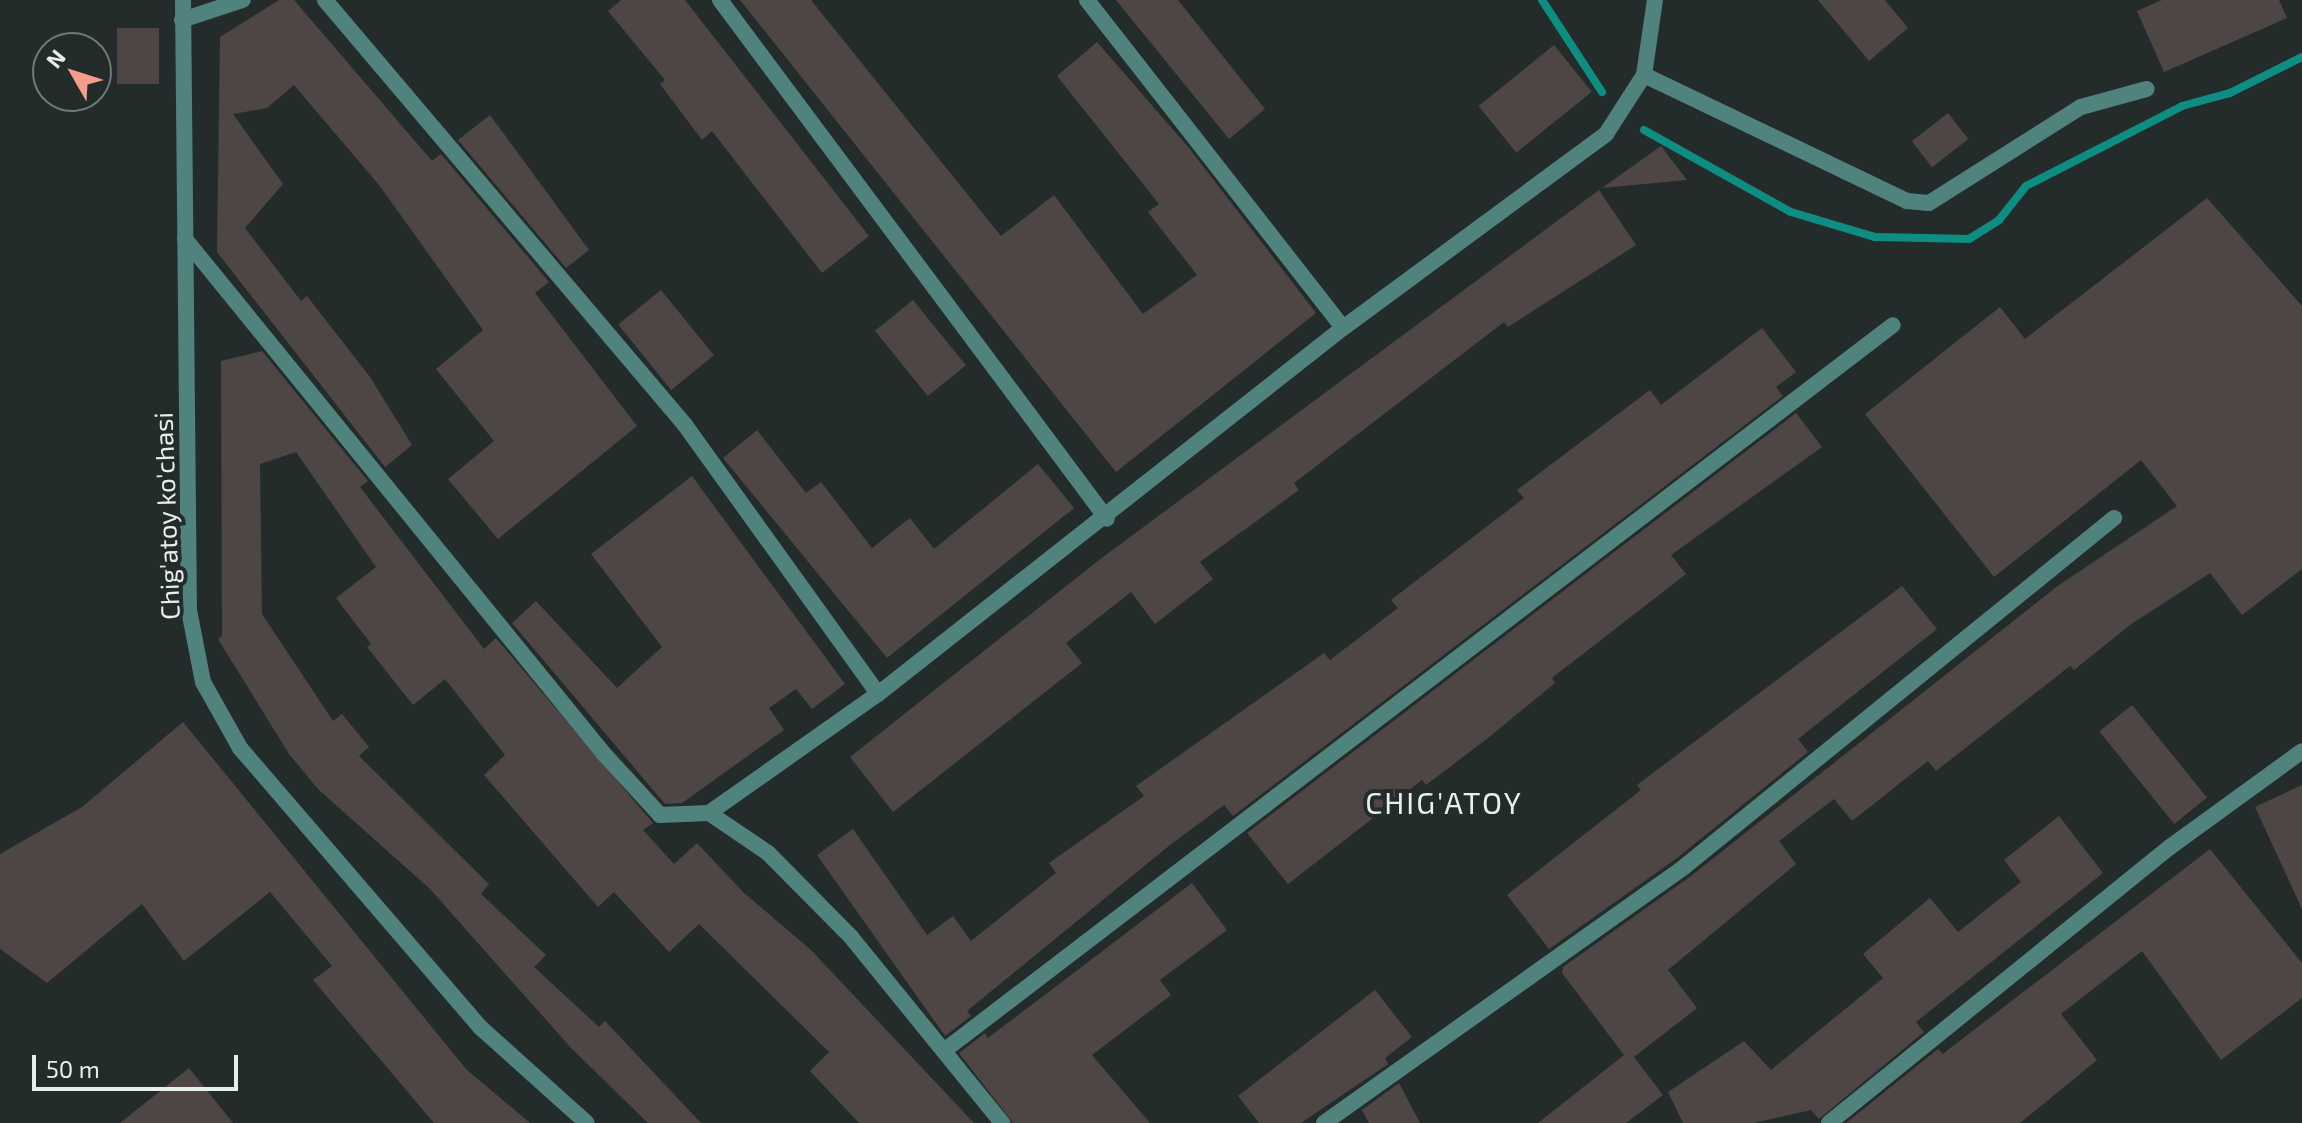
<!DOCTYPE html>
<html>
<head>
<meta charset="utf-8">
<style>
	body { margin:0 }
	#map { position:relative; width:2302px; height:1123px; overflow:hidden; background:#242c2b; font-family:"Exo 2",sans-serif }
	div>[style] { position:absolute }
	.stream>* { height:8px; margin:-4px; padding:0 4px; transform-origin:4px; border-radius:4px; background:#0e8d83 }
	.building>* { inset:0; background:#4d4644; transform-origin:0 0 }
	.street>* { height:16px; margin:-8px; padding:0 8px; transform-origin:8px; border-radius:8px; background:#50837d }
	span { translate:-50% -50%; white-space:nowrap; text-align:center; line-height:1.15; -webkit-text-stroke:8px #242c2b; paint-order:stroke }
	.street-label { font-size:26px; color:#e8eded }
	.quarter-label { font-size:30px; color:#e8eded; letter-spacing:2px }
	.north { position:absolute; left:32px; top:32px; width:80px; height:80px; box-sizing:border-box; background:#242c2b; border:2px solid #727979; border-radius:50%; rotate:309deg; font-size:22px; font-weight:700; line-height:32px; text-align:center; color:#e8eded }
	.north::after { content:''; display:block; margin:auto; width:28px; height:36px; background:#f49d8c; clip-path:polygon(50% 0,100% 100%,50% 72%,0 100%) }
	.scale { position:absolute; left:32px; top:1055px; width:206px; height:36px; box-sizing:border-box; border:4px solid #e8eded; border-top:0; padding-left:10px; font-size:24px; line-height:28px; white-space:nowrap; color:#e8eded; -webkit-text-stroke:6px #242c2b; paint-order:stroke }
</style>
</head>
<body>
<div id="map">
	<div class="stream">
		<div style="left:1542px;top:0;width:110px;rotate:56.9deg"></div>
		<div style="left:1644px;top:130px;width:168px;rotate:29.2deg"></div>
		<div style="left:1791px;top:212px;width:88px;rotate:16.6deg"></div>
		<div style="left:1875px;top:237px;width:94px;rotate:1.2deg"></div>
		<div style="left:1969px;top:239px;width:36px;rotate:-32deg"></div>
		<div style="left:1999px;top:220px;width:43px;rotate:-51.5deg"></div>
		<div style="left:2026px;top:186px;width:175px;rotate:-27.1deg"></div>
		<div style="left:2182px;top:106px;width:50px;rotate:-15.2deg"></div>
		<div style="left:2230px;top:93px;width:80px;rotate:-26.6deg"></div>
	</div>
	<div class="building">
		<div style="clip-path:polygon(279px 0,294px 0,432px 161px,441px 154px,549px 282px,535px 293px,637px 426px,498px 539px,448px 479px,494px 441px,436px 369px,483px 330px,379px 185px,294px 85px,267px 108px,233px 114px,283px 184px,245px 228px,301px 301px,307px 296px,370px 377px,412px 445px,385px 467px,217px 252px,220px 37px)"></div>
		<div style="clip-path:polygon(621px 0,685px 0,869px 236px,822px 273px,712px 131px,702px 140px,660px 84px,665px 80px,608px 11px)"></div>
		<div style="clip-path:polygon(740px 0,811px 0,1001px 236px,1054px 195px,1143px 314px,1197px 275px,1148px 212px,1159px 204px,1057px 76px,1097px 42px,1189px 148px,1316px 313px,1116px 472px)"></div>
		<div style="clip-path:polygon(1116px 0,1178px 0,1265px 109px,1229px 139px)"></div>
		<div style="clip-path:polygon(1818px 0,1885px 0,1908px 28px,1869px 61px)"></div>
		<div style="clip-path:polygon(2162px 0,2279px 0,2287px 18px,2164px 72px,2137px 11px)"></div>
		<div style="left:117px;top:28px;width:42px;height:56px"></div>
		<div style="left:1554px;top:45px;width:60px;height:97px;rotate:51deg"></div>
		<div style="left:1948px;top:113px;width:33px;height:46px;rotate:52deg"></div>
		<div style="clip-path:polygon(490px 115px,589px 250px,566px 268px,458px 140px)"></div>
		<div style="clip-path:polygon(1661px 146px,1687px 180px,1602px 188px)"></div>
		<div style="clip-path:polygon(1599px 190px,1636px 245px,1508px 327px,1504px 322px,1294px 483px,1299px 490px,1200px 562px,1213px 579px,1155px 624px,1131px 592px,1066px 643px,1082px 663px,893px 812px,850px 757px,1099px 560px)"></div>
		<div style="clip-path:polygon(2207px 198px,2302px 306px,2302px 569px,2242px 615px,2210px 573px,2130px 625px,2074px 670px,2070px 666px,1936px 771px,1928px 761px,1852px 821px,1834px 799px,1779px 841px,1796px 864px,1668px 970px,1697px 1008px,1634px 1057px,1663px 1095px,1626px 1123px,1538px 1123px,1624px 1055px,1562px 973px,1563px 967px,1691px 876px,2059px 585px,2177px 506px,2141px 460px,1994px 577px,1865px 414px,2000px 307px,2025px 339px)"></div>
		<div style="left:661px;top:290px;width:84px;height:55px;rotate:51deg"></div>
		<div style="left:913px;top:300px;width:84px;height:49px;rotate:51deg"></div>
		<div style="clip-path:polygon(1762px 328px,1796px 372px,1776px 387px,1783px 396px,1233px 816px,1224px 805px,1170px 845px,967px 1011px,971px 1016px,945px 1036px,817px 855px,853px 829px,927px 935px,953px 916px,971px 941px,1056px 873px,1049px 863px,1144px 796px,1136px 786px,1324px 653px,1330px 660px,1398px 608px,1391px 600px,1524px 498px,1517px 490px,1650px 390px,1661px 405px)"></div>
		<div style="clip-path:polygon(262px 351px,368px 481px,360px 487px,484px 649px,496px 638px,653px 823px,643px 830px,674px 864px,697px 843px,744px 893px,811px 950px,974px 1123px,859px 1123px,810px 1071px,829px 1052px,699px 924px,669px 952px,614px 892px,598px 907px,484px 775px,505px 755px,445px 679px,413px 705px,367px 647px,371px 644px,336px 598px,376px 567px,296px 452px,260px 464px,262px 614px,333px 721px,342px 714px,369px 747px,359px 756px,489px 884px,481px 894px,546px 955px,534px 967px,599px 1027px,605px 1021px,701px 1123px,648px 1123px,572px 1049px,430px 889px,318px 789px,289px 754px,218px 639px,222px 636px,221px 361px)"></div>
		<div style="clip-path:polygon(1796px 413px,1822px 447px,1671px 555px,1686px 574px,1552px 678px,1555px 683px,1488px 738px,1426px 785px,1422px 780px,1288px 884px,1247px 833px)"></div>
		<div style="clip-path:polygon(757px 430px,806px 493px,821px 482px,872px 548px,910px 518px,934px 549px,1038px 464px,1074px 508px,887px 658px,723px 458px)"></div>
		<div style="clip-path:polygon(692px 476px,845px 684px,812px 709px,796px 689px,769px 708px,784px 730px,682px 803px,665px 804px,512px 623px,536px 601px,617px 688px,662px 647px,591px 554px)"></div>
		<div style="clip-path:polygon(1902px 586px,1937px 629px,1798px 739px,1808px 752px,1677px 858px,1549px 949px,1507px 895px,1641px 790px,1637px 785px)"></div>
		<div style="left:2132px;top:705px;width:119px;height:42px;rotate:51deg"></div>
		<div style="clip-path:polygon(183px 722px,466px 1069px,530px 1123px,434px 1123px,313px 980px,332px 966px,270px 892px,184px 961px,142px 904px,47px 983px,0 949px,0 854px,82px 807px)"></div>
		<div style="clip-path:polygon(2302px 785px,2302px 909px,2255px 807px)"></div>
		<div style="clip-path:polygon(2059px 816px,2103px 873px,1916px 1022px,1924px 1032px,1819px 1119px,1811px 1110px,1753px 1123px,1683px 1123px,1668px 1092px,1744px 1041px,1771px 1070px,1883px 978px,1863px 954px,1930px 898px,1958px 932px,2021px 882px,2004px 860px)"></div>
		<div style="clip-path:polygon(2210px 849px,2302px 963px,2302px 998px,2221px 1060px,2142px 951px,2061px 1014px,2097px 1060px,2020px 1123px,1846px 1123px,1938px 1049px,1943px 1054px,1949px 1049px)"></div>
		<div style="clip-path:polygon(1192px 883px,1227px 930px,1160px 980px,1171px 995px,1092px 1055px,1150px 1123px,1013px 1123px,959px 1053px,985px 1033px,988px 1038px)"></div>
		<div style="clip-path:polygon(1375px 990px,1412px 1037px,1385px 1058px,1388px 1064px,1301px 1123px,1259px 1123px,1238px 1096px)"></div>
		<div style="clip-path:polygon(189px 1068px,233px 1123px,120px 1123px)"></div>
		<div style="clip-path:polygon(1399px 1083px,1420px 1123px,1369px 1123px,1362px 1110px)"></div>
	</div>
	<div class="street">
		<div style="left:183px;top:0;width:610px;rotate:89.44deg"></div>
		<div style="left:189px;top:610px;width:73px;rotate:79deg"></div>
		<div style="left:203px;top:682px;width:76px;rotate:60.7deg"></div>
		<div style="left:240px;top:748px;width:369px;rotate:49.3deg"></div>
		<div style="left:481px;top:1028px;width:142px;rotate:41.9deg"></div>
		<div style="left:325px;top:0;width:557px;rotate:49.73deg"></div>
		<div style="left:685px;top:425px;width:331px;rotate:54.3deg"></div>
		<div style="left:720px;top:0;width:647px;rotate:53.29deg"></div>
		<div style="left:1087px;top:0;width:416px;rotate:52deg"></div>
		<div style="left:182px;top:20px;width:64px;rotate:-18.2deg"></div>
		<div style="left:1644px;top:75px;width:292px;rotate:25.6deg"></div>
		<div style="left:1907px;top:201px;width:22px;rotate:5deg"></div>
		<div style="left:1929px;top:203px;width:180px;rotate:-32.3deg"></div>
		<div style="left:2081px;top:107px;width:68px;rotate:-15.3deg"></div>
		<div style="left:185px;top:239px;width:664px;rotate:50.87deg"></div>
		<div style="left:604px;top:754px;width:83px;rotate:47.4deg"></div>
		<div style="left:660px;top:815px;width:49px;rotate:-2.3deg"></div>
		<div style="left:709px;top:813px;width:71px;rotate:34.1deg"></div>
		<div style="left:768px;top:853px;width:118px;rotate:45.3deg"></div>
		<div style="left:851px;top:937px;width:240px;rotate:50.9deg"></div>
		<div style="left:709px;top:813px;width:207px;rotate:-35.2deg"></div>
		<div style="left:878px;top:694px;width:592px;rotate:-38.21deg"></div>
		<div style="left:1343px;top:328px;width:327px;rotate:-36.4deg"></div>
		<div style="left:1606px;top:134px;width:70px;rotate:-57.2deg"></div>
		<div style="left:1644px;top:75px;width:76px;rotate:-81.7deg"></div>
		<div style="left:945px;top:1050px;width:1193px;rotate:-37.41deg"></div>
		<div style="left:1324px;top:1123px;width:442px;rotate:-35.4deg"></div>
		<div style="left:1684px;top:867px;width:554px;rotate:-39.06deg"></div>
		<div style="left:1829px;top:1123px;width:439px;rotate:-39deg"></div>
		<div style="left:2170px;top:847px;width:163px;rotate:-36deg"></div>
	</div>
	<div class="street-label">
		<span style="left:166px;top:516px;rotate:-92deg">Chig'atoy ko'chasi</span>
	</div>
	<div class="quarter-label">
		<span style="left:1444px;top:802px">CHIG'ATOY</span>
	</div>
	<div class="north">N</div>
	<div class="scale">50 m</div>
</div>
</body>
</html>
